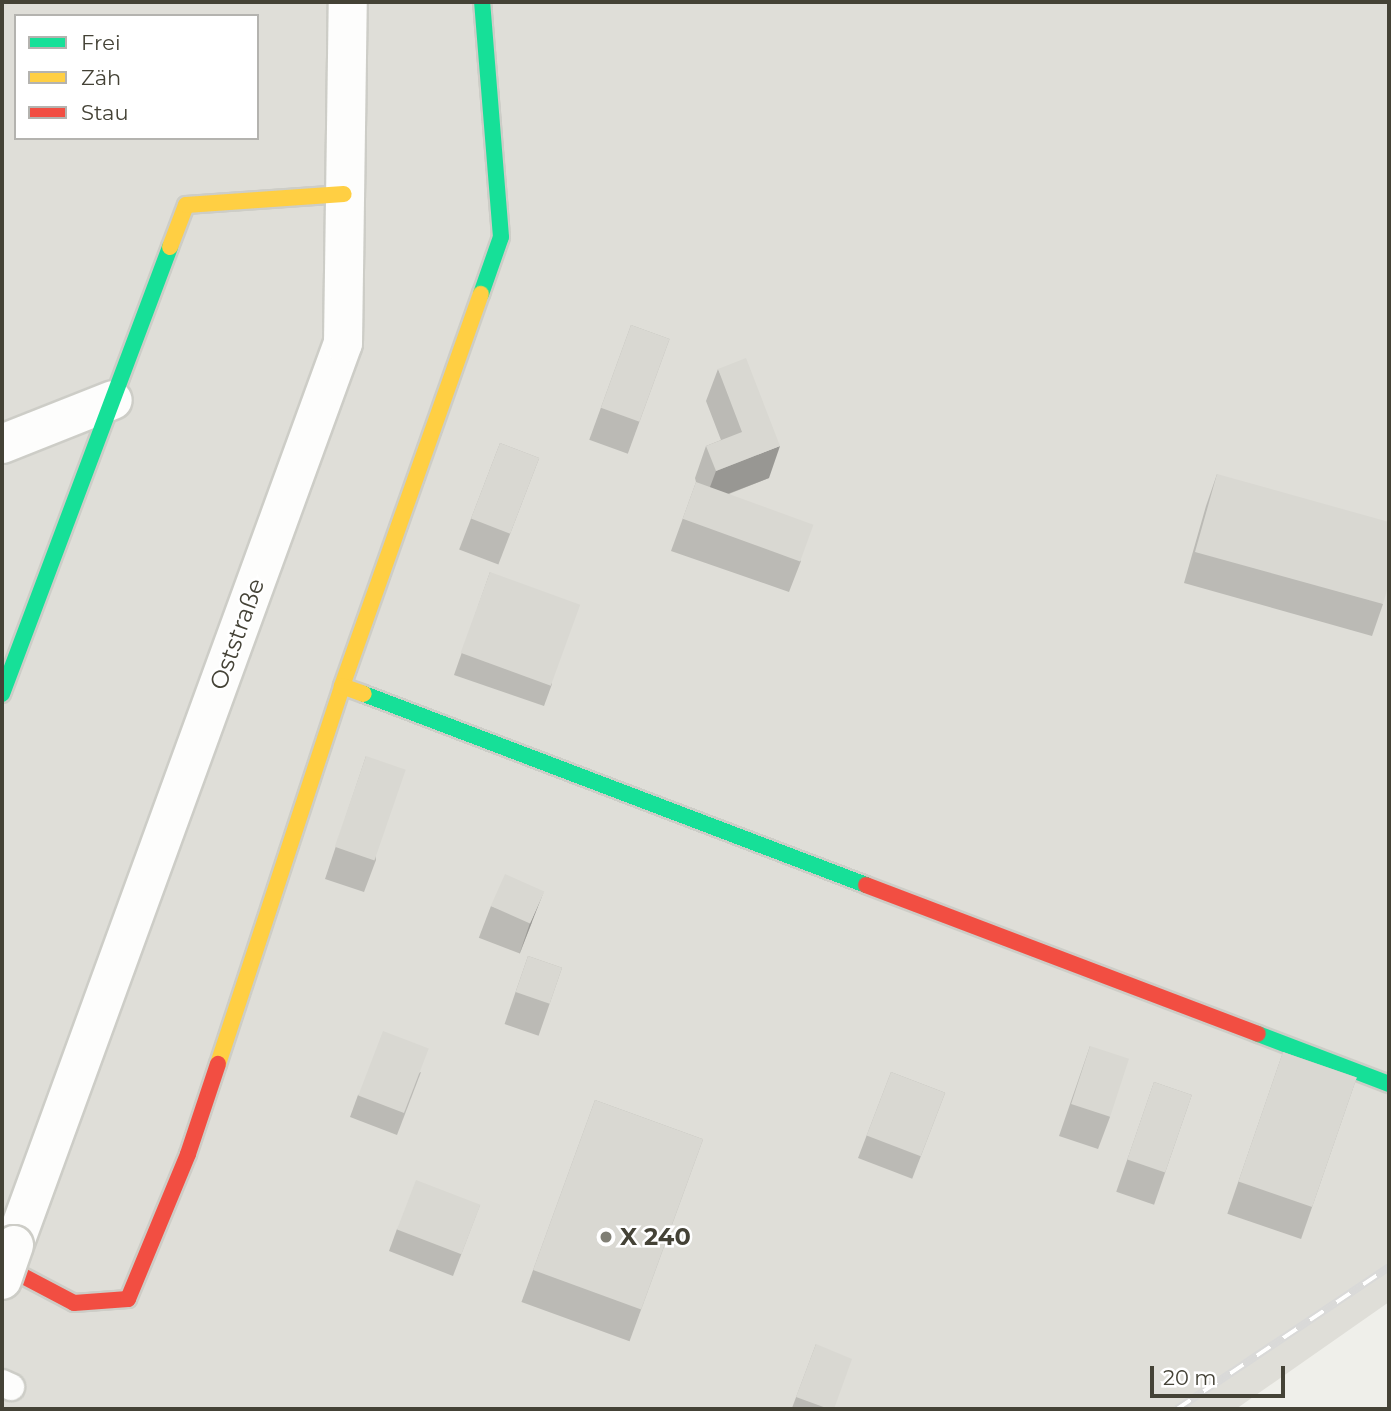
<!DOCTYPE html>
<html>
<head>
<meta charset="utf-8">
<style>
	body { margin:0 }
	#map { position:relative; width:1391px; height:1411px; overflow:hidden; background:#efefea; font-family:Montserrat,sans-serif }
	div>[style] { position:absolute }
	.industrial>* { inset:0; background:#dfded8 }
	.roads { filter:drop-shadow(2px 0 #cdcdc7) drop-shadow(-2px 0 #cdcdc7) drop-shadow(0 2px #cdcdc7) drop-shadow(0 -2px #cdcdc7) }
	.lane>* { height:26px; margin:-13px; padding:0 13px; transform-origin:13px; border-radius:13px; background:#fdfdfc }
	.street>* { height:38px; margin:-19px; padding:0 19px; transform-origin:19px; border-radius:19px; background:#fdfdfc }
	.fast>* { height:16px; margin:-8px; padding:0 8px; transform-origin:8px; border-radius:8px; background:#16e098 }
	.slow>* { height:16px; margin:-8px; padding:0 8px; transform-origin:8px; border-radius:8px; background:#ffcf43 }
	.jam>* { height:16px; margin:-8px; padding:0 8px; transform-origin:8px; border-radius:8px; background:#f24e42 }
	.rail>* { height:8px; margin-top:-4px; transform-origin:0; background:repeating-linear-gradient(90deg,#fff 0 16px,#d9d9d8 0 32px); box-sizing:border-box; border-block:2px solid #d9d9d8 }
	.bridges { filter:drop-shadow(2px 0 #cdcdc7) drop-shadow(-2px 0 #cdcdc7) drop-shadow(0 2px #cdcdc7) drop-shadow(0 -2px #cdcdc7) }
	.street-bridge>* { height:38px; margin:-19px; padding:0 19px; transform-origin:19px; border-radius:19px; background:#fdfdfc }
	.wall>* { inset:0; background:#bbbab5; transform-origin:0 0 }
	.shaded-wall>* { inset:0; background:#989793 }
	.building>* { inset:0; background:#d9d8d2; transform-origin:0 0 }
	.dots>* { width:19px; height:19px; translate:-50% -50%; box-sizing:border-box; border:4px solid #fff; border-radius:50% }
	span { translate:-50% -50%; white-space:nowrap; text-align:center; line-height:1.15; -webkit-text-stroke:5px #fff; paint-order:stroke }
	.street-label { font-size:24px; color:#444236 }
	.poi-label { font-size:24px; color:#444236; font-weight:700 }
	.left { translate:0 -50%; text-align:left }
	.frame { position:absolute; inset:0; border:4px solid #444236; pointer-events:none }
	.legend { position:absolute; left:14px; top:14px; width:245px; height:126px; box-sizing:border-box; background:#fff; border:2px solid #b4b3af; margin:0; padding:9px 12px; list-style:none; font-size:21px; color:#444236 }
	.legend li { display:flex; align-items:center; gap:14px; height:35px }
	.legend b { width:35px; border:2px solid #b4b3af }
	.scale { position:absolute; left:1150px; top:1366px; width:135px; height:32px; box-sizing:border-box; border:4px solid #444236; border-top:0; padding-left:9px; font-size:21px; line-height:24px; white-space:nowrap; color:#444236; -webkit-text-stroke:5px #fff; paint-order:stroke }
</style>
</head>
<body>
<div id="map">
	<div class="industrial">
		<div style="clip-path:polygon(evenodd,2px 2px,1389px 2px,1389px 1302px,1236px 1409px,2px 1409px,2px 2px,16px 16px,257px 16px,257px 138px,16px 138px,16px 16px)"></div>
	</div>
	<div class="roads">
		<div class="lane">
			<div style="left:2px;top:1383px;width:10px;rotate:24deg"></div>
		</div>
		<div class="street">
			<div style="left:2px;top:444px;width:119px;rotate:-21.6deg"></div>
			<div style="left:14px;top:1245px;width:960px;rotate:-69.96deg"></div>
			<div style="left:343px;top:343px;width:341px;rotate:-89.2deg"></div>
		</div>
		<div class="fast">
			<div style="left:481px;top:294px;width:60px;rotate:-70.7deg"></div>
			<div style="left:501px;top:237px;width:236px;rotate:-94.6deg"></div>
			<div style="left:2px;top:694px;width:478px;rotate:-69.4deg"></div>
			<div style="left:364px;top:694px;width:537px;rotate:20.83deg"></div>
			<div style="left:1258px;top:1034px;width:140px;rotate:20.9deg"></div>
		</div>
		<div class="slow">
			<div style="left:170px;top:247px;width:45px;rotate:-69.1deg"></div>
			<div style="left:186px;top:205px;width:158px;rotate:-4deg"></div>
			<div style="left:342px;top:686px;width:416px;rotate:-70.5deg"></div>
			<div style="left:218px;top:1064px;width:398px;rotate:-71.8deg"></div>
			<div style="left:342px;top:686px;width:23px;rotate:20deg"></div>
		</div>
		<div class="jam">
			<div style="left:866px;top:885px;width:419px;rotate:20.8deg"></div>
			<div style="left:2px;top:1265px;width:81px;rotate:27.8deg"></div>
			<div style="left:74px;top:1303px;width:54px;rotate:-4.2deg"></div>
			<div style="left:128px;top:1299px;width:157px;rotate:-67.5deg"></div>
			<div style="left:188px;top:1154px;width:95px;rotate:-71.6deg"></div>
		</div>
	</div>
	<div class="rail">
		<div style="left:1177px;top:1409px;width:255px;rotate:-33.8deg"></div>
	</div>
	<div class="bridges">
		<div class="street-bridge">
			<div style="left:2px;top:1280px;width:37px;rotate:-71deg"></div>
		</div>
	</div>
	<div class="wall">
		<div style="left:631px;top:325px;width:41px;height:122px;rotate:20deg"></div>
		<div style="clip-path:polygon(718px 369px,769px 478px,729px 494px,801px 561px,789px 592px,671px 551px,696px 482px,695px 478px,706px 446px,721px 440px,706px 401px)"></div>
		<div style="left:500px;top:443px;width:42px;height:114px;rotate:21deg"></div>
		<div style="clip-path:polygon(1217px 474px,1383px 604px,1372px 636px,1184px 583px,1206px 506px)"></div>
		<div style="clip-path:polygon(490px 572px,552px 684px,544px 706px,454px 675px)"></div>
		<div style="clip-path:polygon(366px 756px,376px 860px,364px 892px,325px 879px)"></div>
		<div style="left:491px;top:906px;width:44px;height:34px;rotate:21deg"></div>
		<div style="left:528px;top:956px;width:36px;height:72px;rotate:19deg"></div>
		<div style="clip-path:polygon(1090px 1046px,1110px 1117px,1098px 1149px,1059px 1136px)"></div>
		<div style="left:1283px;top:1052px;width:78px;height:171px;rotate:19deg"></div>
		<div style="clip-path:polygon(421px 1072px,397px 1135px,350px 1117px,358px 1095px)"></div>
		<div style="left:891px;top:1072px;width:58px;height:92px;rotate:21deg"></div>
		<div style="left:1154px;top:1082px;width:40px;height:116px;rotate:19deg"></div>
		<div style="left:595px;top:1100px;width:115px;height:215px;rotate:20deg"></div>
		<div style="clip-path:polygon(480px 1205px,453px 1276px,389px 1251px,397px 1229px)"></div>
		<div style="clip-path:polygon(816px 1344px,834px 1409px,794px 1409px,792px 1408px)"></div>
	</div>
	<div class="shaded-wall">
		<div style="clip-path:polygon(780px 446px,769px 478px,704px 503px,716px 471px)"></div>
		<div style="clip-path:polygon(544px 891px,532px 922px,519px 955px,530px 923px)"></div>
	</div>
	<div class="building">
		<div style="left:631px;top:325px;width:41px;height:88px;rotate:20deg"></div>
		<div style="clip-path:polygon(746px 358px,780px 446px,716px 471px,706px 446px,742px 432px,718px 369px)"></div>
		<div style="left:500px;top:443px;width:42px;height:81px;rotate:21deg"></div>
		<div style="clip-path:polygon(1217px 474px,1389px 522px,1389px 583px,1383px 604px,1195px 552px)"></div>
		<div style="left:696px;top:482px;width:125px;height:39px;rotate:20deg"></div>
		<div style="left:490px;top:572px;width:96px;height:86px;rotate:20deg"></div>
		<div style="left:366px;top:756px;width:42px;height:96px;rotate:19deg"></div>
		<div style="left:505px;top:874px;width:43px;height:35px;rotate:24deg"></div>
		<div style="left:528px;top:956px;width:36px;height:38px;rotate:19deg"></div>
		<div style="left:383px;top:1031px;width:49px;height:69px;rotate:21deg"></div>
		<div style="left:1090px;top:1046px;width:41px;height:61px;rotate:18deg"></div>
		<div style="left:1283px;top:1052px;width:78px;height:137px;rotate:19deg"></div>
		<div style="left:891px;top:1072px;width:58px;height:68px;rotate:21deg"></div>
		<div style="left:1154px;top:1082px;width:40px;height:82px;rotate:19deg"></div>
		<div style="left:595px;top:1100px;width:115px;height:181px;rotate:20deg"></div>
		<div style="left:416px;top:1180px;width:69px;height:53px;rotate:21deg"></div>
		<div style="clip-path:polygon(816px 1344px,852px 1359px,834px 1409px,829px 1409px,796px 1397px)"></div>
	</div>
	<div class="dots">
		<div style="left:606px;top:1237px;background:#807f75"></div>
	</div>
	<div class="street-label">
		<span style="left:237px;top:634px;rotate:-70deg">Oststraße</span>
	</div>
	<div class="poi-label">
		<span class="left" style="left:620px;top:1237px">X 240</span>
	</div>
	<div class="frame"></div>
	<ul class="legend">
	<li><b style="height:9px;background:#16e098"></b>Frei</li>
	<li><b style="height:9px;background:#ffcf43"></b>Zäh</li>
	<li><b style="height:9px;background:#f24e42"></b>Stau</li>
	</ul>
	<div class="scale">20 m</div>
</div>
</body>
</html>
